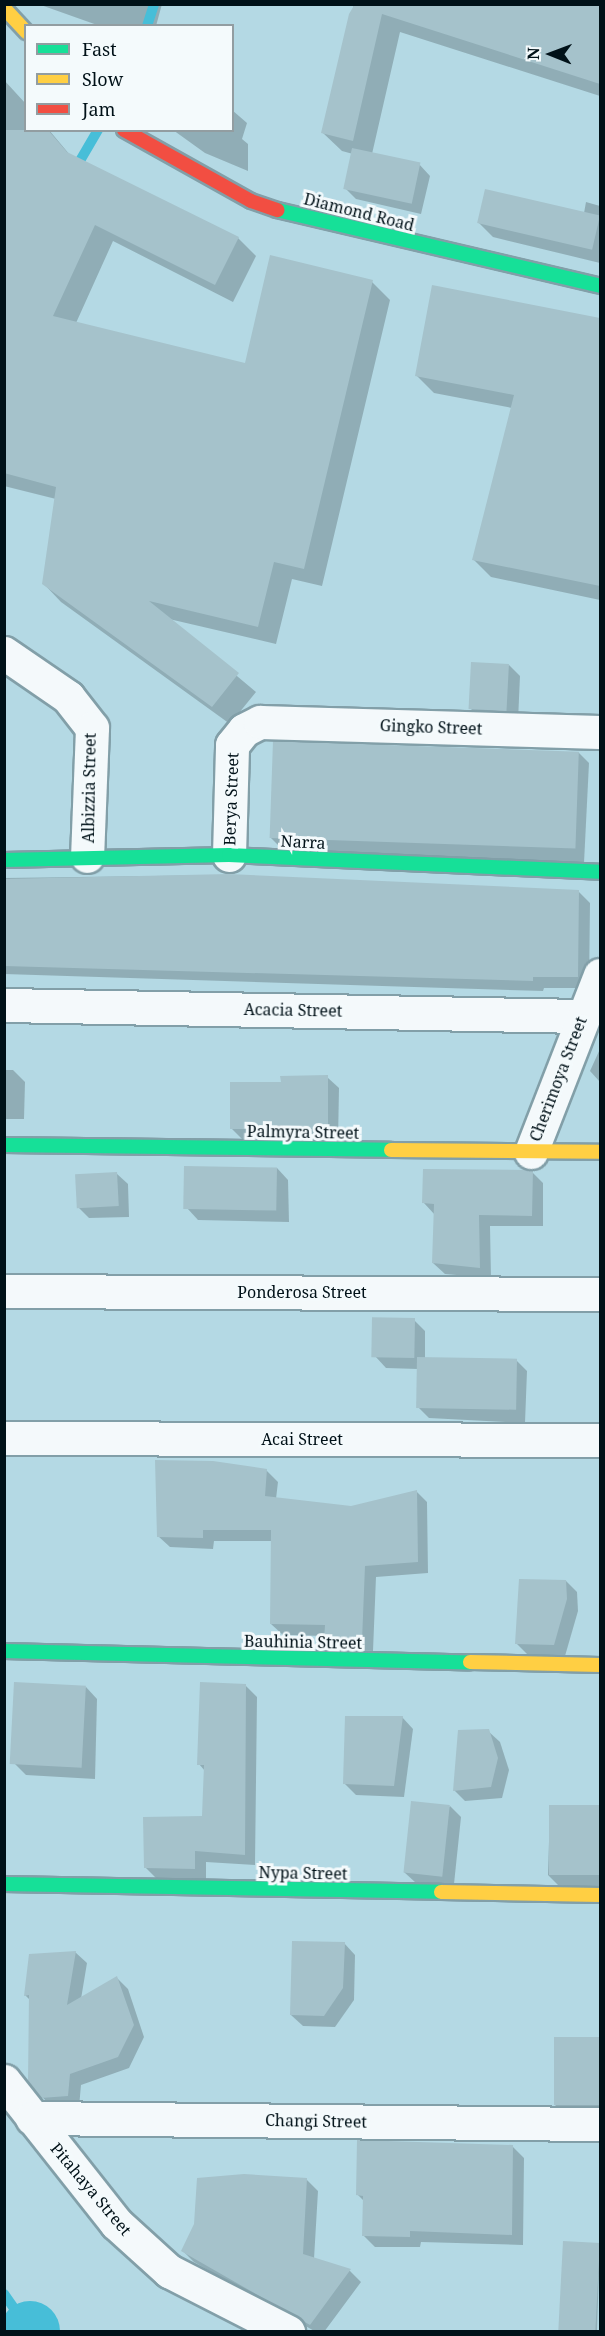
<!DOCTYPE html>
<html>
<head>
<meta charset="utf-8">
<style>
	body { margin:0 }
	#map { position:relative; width:605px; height:2336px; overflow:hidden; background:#b4d9e4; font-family:"Noto Serif",serif }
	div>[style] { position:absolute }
	.shadow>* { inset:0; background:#0003; transform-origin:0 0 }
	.stream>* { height:10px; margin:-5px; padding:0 5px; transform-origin:5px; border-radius:5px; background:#47bed8 }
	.river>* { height:60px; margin:-30px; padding:0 30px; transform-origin:30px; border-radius:30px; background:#47bed8 }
	.building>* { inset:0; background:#a5c2cb; transform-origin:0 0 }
	.roads { filter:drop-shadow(2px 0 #829fa8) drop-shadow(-2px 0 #829fa8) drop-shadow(0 2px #829fa8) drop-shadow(0 -2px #829fa8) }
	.street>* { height:33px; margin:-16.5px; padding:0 16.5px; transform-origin:16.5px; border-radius:16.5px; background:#f4f9fb }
	.fast>* { height:14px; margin:-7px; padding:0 7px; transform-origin:7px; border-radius:7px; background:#16e098 }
	.slow>* { height:14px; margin:-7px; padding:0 7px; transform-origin:7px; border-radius:7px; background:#ffcf43 }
	.jam>* { height:14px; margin:-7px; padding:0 7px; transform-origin:7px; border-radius:7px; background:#f24e42 }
	span { translate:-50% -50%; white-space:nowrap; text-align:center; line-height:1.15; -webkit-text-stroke:6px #f4fafc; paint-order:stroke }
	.street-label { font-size:16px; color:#001118 }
	.frame { position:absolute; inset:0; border:6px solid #001118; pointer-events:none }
	.legend { position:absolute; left:24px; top:24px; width:210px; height:108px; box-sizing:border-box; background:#f4fafc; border:2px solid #929da1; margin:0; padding:8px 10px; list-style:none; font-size:18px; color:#001118 }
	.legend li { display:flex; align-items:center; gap:12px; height:30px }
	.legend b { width:30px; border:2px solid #929da1 }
	.north { position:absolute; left:521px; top:24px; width:60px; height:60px; -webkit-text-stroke:4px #f4fafc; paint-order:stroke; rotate:271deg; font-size:16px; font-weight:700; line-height:24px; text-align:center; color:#001118 }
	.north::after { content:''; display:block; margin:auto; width:21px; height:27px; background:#001118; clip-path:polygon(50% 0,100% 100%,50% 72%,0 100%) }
</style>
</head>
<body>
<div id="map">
	<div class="shadow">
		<div style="clip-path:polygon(38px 4px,162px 4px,156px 26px,100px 26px)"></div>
		<div style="clip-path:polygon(354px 4px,600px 4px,600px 96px,400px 32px,372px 154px,419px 164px,430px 176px,421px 214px,356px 199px,345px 188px,353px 154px,342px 151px,323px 133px)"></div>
		<div style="clip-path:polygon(4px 80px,26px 104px,26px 130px,49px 130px,70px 155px,238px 238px,256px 256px,233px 302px,113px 241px,76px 323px,246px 365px,372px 282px,390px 300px,322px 586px,292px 579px,276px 644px,169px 619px,256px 692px,230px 724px,61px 602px,43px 583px,56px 499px,4px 486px)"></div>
		<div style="clip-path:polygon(232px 110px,247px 123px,242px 139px,248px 144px,248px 171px,205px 153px,173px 130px,232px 130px)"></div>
		<div style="clip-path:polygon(586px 202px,600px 206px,600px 263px,493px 237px,478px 222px,584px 213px)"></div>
		<div style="clip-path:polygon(433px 287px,600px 322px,600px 600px,491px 577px,474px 560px,512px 408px,434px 393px,417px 376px)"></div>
		<div style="clip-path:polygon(509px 665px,520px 676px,518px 721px,482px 720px,471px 709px)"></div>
		<div style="clip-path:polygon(578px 752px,589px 763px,584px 863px,282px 849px,270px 837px)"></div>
		<div style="clip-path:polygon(229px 875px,578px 891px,590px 903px,589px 988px,544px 988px,543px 991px,4px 974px,4px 878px)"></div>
		<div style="clip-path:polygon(600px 1049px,600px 1082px,590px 1071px)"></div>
		<div style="clip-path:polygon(4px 1070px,13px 1070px,25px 1082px,24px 1119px,4px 1119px)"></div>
		<div style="clip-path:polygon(327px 1077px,339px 1088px,338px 1141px,243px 1140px,231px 1128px,282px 1083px)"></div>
		<div style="clip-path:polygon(277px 1168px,288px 1180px,289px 1222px,198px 1220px,187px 1208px)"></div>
		<div style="clip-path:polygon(532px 1172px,543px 1183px,543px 1226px,490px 1226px,491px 1278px,445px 1274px,433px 1263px,435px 1215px,424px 1203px)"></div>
		<div style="clip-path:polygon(116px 1173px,128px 1184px,129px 1217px,89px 1218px,78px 1207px)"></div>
		<div style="clip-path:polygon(414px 1320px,425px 1331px,425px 1358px,516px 1360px,527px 1371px,525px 1423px,429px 1418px,418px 1407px,418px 1369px,386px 1368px,375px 1356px)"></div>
		<div style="clip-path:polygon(266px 1470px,278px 1482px,276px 1499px,352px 1507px,416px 1491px,427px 1502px,428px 1573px,376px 1577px,373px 1651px,336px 1650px,326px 1636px,283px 1635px,271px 1624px,273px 1541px,214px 1541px,213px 1549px,170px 1547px,158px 1536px)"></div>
		<div style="clip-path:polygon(566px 1581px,577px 1592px,578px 1611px,565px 1656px,528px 1655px,517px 1644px)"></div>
		<div style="clip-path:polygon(245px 1685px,257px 1697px,255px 1865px,206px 1862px,206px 1879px,157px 1879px,145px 1867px,204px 1818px,205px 1771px,199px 1764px)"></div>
		<div style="clip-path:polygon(86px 1687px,97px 1699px,95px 1779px,26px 1775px,15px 1764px)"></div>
		<div style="clip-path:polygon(402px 1717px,413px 1729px,404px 1797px,356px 1795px,345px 1784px)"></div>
		<div style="clip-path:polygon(488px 1731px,500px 1742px,509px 1770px,502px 1798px,465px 1801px,454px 1790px)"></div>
		<div style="clip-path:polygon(450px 1806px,461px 1817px,454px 1884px,416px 1883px,404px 1872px)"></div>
		<div style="clip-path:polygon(600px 1806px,600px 1887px,559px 1886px,548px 1875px,550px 1807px)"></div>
		<div style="clip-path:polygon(344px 1943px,355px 1955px,354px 2000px,335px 2027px,303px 2026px,291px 2015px)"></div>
		<div style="clip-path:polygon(75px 1952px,87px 1963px,81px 1999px,117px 1978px,128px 1989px,144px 2037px,129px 2068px,81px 2085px,79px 2107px,54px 2108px,42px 2097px,30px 2000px,25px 1995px)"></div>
		<div style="clip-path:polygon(600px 2038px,600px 2112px,565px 2115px,554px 2104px,555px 2039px)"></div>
		<div style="clip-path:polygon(513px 2147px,524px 2158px,523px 2245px,421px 2242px,420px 2247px,375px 2247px,363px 2235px,364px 2201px,357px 2194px)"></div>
		<div style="clip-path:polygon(306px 2179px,318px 2191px,314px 2259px,350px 2271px,361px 2282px,324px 2332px,316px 2332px,194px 2262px,183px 2251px)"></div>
		<div style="left:565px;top:2243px;width:35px;height:89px;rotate:2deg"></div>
	</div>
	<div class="stream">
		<div style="left:147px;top:26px;width:23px;rotate:-72deg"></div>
		<div style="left:74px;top:171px;width:48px;rotate:-59.7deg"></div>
		<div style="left:4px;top:2294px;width:45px;rotate:54.9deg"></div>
	</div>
	<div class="river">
		<div style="left:30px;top:2331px;width:1px;rotate:90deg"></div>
	</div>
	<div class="building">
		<div style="clip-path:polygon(355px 4px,600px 4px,600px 84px,382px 14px,353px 141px,321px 133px,349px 14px)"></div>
		<div style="clip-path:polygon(4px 130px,48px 130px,67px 152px,239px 237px,215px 285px,95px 225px,53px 316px,245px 363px,270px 255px,373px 280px,304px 569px,274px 562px,258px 627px,149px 601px,239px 673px,212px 707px,42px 584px,56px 487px,4px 473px)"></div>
		<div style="left:352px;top:148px;width:70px;height:42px;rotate:12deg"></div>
		<div style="left:485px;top:189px;width:118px;height:35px;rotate:13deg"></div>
		<div style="clip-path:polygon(432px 285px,600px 318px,600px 586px,472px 560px,514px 395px,415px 376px)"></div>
		<div style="left:471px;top:662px;width:38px;height:47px;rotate:3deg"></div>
		<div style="left:273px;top:741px;width:306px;height:97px;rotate:2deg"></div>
		<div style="clip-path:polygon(229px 874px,579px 890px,578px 977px,533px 977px,533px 981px,4px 966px,4px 879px)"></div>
		<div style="clip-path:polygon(328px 1075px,328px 1130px,277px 1125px,277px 1129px,230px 1129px,230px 1082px,281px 1082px,280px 1076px)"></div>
		<div style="left:184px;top:1166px;width:93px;height:43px;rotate:1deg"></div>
		<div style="clip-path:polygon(423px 1169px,533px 1170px,532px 1216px,479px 1215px,480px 1268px,432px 1263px,434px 1204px,422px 1203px)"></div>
		<div style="left:117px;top:1172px;width:34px;height:42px;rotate:87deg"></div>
		<div style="left:415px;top:1318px;width:40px;height:43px;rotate:91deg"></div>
		<div style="left:417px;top:1357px;width:100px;height:51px;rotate:1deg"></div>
		<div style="clip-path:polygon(155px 1460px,213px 1461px,267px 1469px,265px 1496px,351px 1506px,417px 1490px,418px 1562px,365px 1566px,362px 1641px,324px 1640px,325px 1625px,270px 1624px,271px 1530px,203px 1530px,203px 1538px,157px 1537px)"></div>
		<div style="clip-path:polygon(519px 1579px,566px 1580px,567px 1599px,554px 1645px,515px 1644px)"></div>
		<div style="left:14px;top:1682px;width:72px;height:82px;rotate:3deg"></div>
		<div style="clip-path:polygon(200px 1682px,246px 1684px,245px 1855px,195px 1851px,195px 1869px,144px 1868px,143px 1817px,202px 1816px,204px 1765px,197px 1765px)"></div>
		<div style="clip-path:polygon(345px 1716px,403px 1716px,394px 1786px,343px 1784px)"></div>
		<div style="clip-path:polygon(489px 1729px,498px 1758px,491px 1787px,453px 1791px,458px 1730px)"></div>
		<div style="left:411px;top:1801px;width:39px;height:72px;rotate:6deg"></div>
		<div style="left:549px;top:1805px;width:51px;height:70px"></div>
		<div style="clip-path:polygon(292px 1941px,345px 1942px,343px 1988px,324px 2016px,290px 2015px)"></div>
		<div style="clip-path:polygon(76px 1951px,67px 2005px,117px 1976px,134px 2025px,118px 2057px,70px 2074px,68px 2096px,41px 2098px,28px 2082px,29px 1995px,24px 1996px,29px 1954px)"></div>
		<div style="left:554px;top:2037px;width:45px;height:68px"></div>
		<div style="clip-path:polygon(357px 2140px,513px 2145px,512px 2235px,410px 2231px,410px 2237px,362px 2236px,363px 2196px,356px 2195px)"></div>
		<div style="clip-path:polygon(244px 2174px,307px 2178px,303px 2254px,351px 2269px,310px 2325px,181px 2251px,194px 2224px,197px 2178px)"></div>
		<div style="left:563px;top:2241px;width:37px;height:90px;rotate:3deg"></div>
	</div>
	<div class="roads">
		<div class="street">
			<div style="left:4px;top:653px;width:78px;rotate:34.5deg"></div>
			<div style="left:68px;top:697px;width:39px;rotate:52deg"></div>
			<div style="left:92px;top:728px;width:128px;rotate:92.2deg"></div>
			<div style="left:229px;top:855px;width:110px;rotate:-88.4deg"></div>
			<div style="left:232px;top:745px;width:19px;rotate:-51deg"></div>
			<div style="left:244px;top:730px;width:18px;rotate:-27deg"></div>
			<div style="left:260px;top:722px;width:340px;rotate:1.7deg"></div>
			<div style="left:4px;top:1005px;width:578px;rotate:1.09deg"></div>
			<div style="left:531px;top:1152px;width:190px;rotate:-68.7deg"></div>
			<div style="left:4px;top:1291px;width:596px;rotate:0.29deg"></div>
			<div style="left:4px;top:1438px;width:596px;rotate:0.19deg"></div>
			<div style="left:4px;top:2081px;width:181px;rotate:51.7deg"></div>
			<div style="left:116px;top:2223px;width:72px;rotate:42.2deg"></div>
			<div style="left:169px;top:2271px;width:134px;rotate:27.1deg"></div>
			<div style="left:32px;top:2118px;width:568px;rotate:0.61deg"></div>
		</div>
		<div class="fast">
			<div style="left:277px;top:210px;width:332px;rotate:13.2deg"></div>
			<div style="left:4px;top:860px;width:225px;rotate:-1.3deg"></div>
			<div style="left:229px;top:855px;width:371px;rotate:2.6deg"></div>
			<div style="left:4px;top:1145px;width:387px;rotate:0.7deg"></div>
			<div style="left:4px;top:1651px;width:466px;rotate:1.4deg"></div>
			<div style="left:4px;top:1884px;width:437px;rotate:1deg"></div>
		</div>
		<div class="slow">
			<div style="left:4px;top:8px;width:33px;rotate:47deg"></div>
			<div style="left:391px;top:1150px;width:209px;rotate:0.5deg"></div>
			<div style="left:470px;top:1662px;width:130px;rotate:1.3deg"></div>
			<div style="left:441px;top:1892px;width:159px;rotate:1.1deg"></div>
		</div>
		<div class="jam">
			<div style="left:124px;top:130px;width:145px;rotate:29.2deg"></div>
			<div style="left:251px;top:201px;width:28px;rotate:19deg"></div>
		</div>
	</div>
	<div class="street-label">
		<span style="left:359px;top:212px;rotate:14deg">Diamond Road</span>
		<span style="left:431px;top:727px;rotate:2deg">Gingko Street</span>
		<span style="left:89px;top:788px;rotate:-89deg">Albizzia Street</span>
		<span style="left:231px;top:799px;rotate:-88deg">Berya Street</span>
		<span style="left:303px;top:842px;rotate:3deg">Narra</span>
		<span style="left:293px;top:1010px;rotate:1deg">Acacia Street</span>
		<span style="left:558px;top:1079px;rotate:-69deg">Cherimoya Street</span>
		<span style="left:303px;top:1132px;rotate:1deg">Palmyra Street</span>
		<span style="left:302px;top:1292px">Ponderosa Street</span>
		<span style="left:302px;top:1439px">Acai Street</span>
		<span style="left:303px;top:1642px;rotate:1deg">Bauhinia Street</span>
		<span style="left:303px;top:1873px;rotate:1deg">Nypa Street</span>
		<span style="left:316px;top:2121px;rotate:1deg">Changi Street</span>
		<span style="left:91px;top:2189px;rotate:50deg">Pitahaya Street</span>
	</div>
	<div class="frame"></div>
	<ul class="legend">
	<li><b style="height:8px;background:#16e098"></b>Fast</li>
	<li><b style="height:8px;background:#ffcf43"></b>Slow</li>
	<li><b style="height:8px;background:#f24e42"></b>Jam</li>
	</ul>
	<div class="north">N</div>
</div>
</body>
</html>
